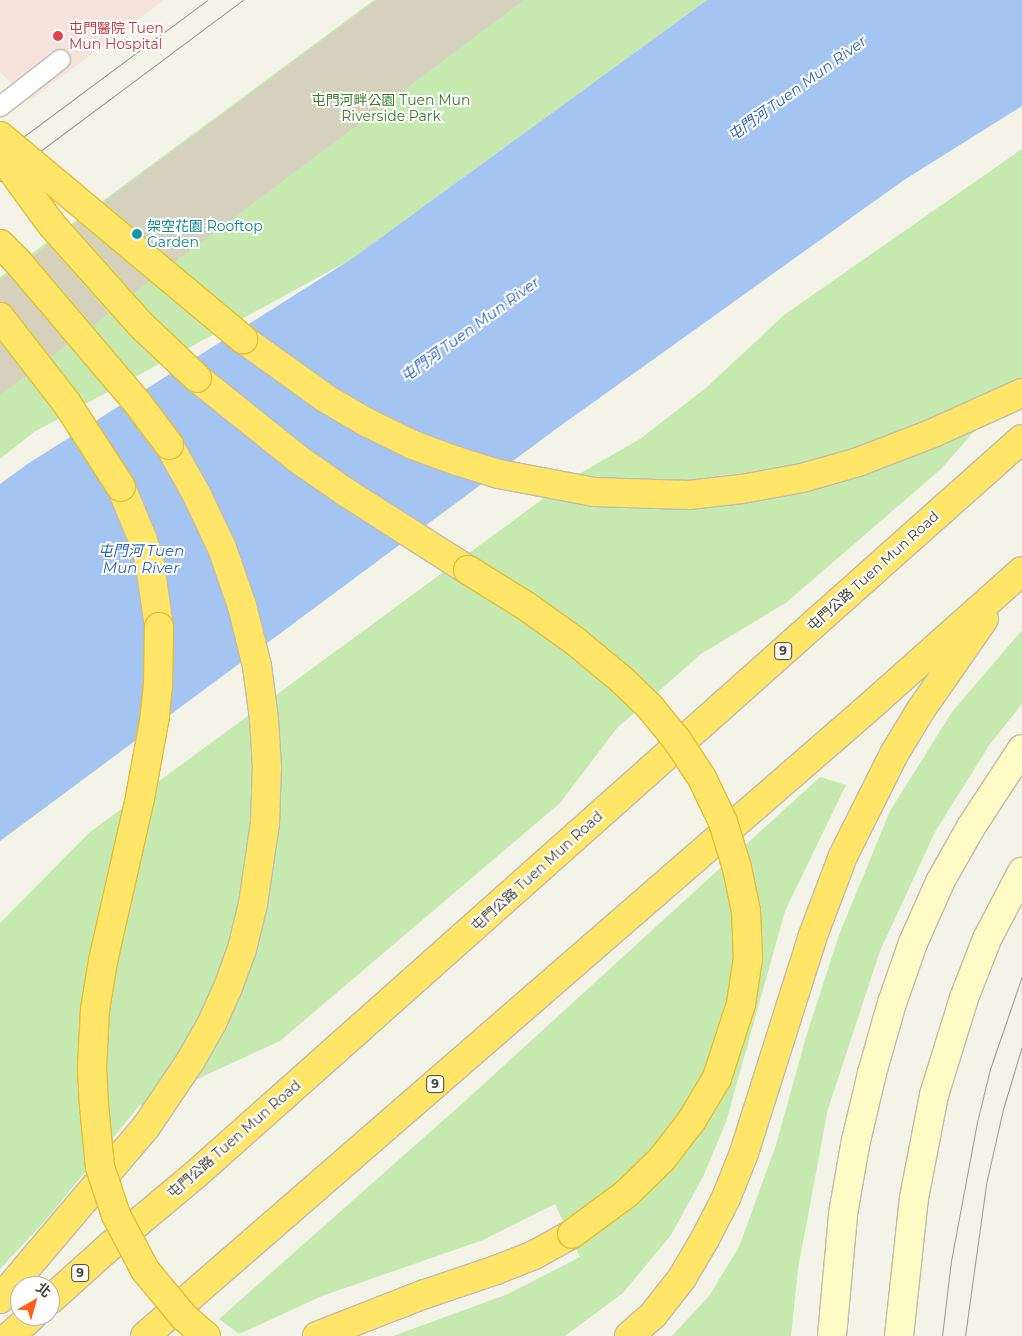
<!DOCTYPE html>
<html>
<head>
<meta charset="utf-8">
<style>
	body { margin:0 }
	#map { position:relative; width:1022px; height:1336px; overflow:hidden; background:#f4f3e8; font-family:Montserrat,"Noto Sans TC",sans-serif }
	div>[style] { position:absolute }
	.medical>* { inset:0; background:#f5e3dc }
	.green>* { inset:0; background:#c6e9b0 }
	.water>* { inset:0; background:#a4c4f2 }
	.building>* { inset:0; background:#d6d1bd; transform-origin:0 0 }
	.roads { filter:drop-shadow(1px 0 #c0bcaa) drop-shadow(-1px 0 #c0bcaa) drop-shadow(0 1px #c0bcaa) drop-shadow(0 -1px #c0bcaa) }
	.lane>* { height:19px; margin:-9.5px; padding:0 9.5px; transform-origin:9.5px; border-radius:9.5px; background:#fff }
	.secondary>* { height:28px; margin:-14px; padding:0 14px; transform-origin:14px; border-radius:14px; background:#fffbc7 }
	.highway>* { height:28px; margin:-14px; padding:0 14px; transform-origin:14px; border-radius:14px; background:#ffe668 }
	.tram>* { height:1px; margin:-0.5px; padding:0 0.5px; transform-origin:0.5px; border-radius:0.5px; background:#979797 }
	.bridges { filter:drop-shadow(1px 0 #e0be36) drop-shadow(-1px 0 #e0be36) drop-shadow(0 1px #e0be36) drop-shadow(0 -1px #e0be36) }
	.highway-bridge>* { height:28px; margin:-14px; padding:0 14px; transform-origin:14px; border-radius:14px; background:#ffe668 }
	.dots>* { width:14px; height:14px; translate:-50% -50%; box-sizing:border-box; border:2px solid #fff; border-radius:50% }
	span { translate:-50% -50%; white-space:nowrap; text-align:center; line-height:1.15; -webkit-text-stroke:4px #fff; paint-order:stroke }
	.shield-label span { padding:1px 4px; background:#fff; border:1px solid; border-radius:4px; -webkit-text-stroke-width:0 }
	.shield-label { font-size:12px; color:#484436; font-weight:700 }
	.health-label { font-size:14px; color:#be3a42 }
	.left { translate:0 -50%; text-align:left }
	.park-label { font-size:14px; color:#397b28 }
	.culture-label { font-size:14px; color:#0d838f }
	.street-label { font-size:14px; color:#484436 }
	.water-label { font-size:15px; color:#2d65b6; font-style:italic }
	.north { position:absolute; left:10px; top:1276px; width:50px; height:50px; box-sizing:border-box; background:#fff; border:1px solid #b6b4af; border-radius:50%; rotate:38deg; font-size:14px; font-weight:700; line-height:20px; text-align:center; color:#484436 }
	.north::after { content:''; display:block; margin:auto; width:18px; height:22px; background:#fd6016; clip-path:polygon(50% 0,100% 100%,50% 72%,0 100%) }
</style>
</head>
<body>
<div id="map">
	<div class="medical">
		<div style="clip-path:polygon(0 0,164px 0,29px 101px,0 72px)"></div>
	</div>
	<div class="green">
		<div style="clip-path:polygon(374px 0,707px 0,350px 260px,34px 432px,0 459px,0 277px)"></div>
		<div style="clip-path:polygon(1022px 149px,1022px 377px,941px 469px,787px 602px,701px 654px,617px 728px,560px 803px,280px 1041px,139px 1106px,44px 1222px,0 1269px,0 923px,90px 832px,567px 481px,640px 439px,707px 387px,784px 315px)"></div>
		<div style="clip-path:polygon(1022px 630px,1022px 704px,990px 744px,935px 832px,880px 951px,828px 1109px,798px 1269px,791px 1336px,672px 1336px,709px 1296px,739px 1247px,776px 1145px,806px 1037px,839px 935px,890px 811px,952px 712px)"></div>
		<div style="clip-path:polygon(820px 777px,846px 785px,785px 911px,726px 1122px,703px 1177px,671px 1235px,623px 1293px,565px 1336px,393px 1336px,508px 1294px,580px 1257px,555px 1204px,483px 1240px,322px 1296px,239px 1334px,219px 1319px,464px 1102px)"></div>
	</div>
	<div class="water">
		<div style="clip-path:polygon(707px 0,1022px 0,1022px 106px,904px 180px,556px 429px,0 841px,0 484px,29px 463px,350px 260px)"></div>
	</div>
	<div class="building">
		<div style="clip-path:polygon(377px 0,524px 0,175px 262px,104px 202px)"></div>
		<div style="clip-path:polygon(78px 222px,150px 281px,134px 293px,73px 225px)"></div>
		<div style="left:48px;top:244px;width:92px;height:19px;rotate:49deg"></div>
		<div style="clip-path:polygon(8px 274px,68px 344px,51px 357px,12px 307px,0 302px,0 280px)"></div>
		<div style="clip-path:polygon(0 342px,26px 376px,0 395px)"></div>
	</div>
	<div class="roads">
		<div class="lane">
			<div style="left:0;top:106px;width:76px;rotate:-38.1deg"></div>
		</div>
		<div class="secondary">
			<div style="left:832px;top:1336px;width:122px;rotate:-84.8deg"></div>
			<div style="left:843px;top:1214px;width:70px;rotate:-80.1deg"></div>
			<div style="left:855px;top:1145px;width:74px;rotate:-76.7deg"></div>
			<div style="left:872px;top:1073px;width:73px;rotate:-74.1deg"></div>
			<div style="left:892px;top:1003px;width:64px;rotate:-70.7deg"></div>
			<div style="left:913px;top:943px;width:67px;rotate:-66.1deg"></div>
			<div style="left:940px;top:882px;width:63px;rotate:-60.6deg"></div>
			<div style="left:971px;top:827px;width:93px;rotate:-56.8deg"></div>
			<div style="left:899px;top:1336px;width:139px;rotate:-83.8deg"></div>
			<div style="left:914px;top:1198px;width:105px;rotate:-79deg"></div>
			<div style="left:934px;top:1095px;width:102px;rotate:-72.8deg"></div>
			<div style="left:964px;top:998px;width:63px;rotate:-68.7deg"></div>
			<div style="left:987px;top:939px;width:76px;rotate:-62.4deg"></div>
		</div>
		<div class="highway">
			<div style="left:243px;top:339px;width:101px;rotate:35.7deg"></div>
			<div style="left:325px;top:398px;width:48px;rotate:30.3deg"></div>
			<div style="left:366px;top:422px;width:52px;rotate:26.1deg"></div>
			<div style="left:413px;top:445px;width:47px;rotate:20deg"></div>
			<div style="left:457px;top:461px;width:44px;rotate:17.2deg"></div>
			<div style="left:499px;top:474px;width:97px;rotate:10.7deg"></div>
			<div style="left:594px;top:492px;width:95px;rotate:1.8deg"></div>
			<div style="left:689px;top:495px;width:53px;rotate:-6.5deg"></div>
			<div style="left:742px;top:489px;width:61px;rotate:-10.4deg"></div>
			<div style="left:802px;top:478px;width:58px;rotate:-15.9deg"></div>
			<div style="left:858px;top:462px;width:80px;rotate:-21.1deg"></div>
			<div style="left:933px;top:433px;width:98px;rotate:-24.2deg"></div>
			<div style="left:197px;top:378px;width:129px;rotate:38.7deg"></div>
			<div style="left:298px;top:459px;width:60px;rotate:34.8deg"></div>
			<div style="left:347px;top:493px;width:143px;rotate:32.5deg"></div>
			<div style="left:121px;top:487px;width:57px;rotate:67.5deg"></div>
			<div style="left:143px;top:540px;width:26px;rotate:74deg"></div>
			<div style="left:150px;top:565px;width:63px;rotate:81.7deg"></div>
			<div style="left:0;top:1299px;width:226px;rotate:-49.7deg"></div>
			<div style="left:146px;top:1127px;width:81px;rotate:-56.1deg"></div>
			<div style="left:191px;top:1060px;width:43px;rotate:-60.4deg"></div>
			<div style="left:212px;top:1023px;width:36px;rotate:-66deg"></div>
			<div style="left:227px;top:990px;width:44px;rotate:-69.9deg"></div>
			<div style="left:242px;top:949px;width:46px;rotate:-76.3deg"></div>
			<div style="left:253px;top:904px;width:82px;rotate:-81.6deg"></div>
			<div style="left:265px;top:823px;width:56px;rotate:-88deg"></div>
			<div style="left:267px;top:767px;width:48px;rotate:-93.6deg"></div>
			<div style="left:264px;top:719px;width:53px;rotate:-97.5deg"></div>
			<div style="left:257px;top:666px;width:62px;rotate:-104deg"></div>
			<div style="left:242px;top:606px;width:61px;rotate:-109deg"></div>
			<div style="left:222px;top:548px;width:59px;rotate:-115.3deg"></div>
			<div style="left:197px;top:495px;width:57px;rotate:-119.2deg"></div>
			<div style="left:50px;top:1300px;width:81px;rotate:-42deg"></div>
			<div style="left:110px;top:1246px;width:111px;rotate:-39.9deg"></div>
			<div style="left:195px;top:1175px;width:1107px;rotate:-41.67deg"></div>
			<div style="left:10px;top:1336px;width:30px;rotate:-42deg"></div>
			<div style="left:145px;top:1336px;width:955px;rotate:-40.97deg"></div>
			<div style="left:866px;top:710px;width:209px;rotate:-41.7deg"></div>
			<div style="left:317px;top:1336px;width:116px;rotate:-21.3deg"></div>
			<div style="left:425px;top:1294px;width:75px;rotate:-18.7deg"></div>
			<div style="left:496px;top:1270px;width:41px;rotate:-21.5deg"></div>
			<div style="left:534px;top:1255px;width:43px;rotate:-28.9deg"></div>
			<div style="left:629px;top:1336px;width:32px;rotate:-41deg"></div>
			<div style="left:653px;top:1315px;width:47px;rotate:-51.9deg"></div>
			<div style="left:682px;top:1278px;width:45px;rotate:-59.5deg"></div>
			<div style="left:705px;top:1239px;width:46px;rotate:-62.9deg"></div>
			<div style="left:726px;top:1198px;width:48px;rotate:-68.2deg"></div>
			<div style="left:744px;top:1153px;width:225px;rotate:-72.4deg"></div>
			<div style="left:812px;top:938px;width:88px;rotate:-69.3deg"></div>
			<div style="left:843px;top:856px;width:114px;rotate:-63.4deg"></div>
			<div style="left:894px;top:754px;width:50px;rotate:-58.8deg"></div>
			<div style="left:920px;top:711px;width:112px;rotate:-55.2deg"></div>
		</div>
	</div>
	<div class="tram">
		<div style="left:0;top:154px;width:258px;rotate:-36.6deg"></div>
		<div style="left:0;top:181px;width:303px;rotate:-36.7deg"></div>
		<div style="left:942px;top:1336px;width:76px;rotate:-83.2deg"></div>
		<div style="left:951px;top:1261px;width:141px;rotate:-79.4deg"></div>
		<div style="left:977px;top:1122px;width:55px;rotate:-76.2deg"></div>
		<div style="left:990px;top:1069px;width:98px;rotate:-71deg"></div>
		<div style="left:965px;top:1336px;width:153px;rotate:-82.1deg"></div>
		<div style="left:986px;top:1184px;width:77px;rotate:-77.2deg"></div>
		<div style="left:1003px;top:1109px;width:66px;rotate:-73.2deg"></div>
	</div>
	<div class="bridges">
		<div class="highway-bridge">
			<div style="left:0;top:136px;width:317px;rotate:39.9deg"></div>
			<div style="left:0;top:154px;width:87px;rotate:53.9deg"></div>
			<div style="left:51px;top:224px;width:135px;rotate:48.3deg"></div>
			<div style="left:141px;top:325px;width:77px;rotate:43.4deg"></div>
			<div style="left:0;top:244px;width:25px;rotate:45deg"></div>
			<div style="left:18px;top:262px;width:182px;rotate:49.7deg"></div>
			<div style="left:136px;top:401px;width:55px;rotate:53.1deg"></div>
			<div style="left:0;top:317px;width:108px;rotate:52.2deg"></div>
			<div style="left:66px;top:402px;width:101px;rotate:57.1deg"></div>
			<div style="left:468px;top:570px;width:68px;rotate:31.8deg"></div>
			<div style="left:526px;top:606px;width:60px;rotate:35.5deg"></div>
			<div style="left:575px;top:641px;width:60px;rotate:39.6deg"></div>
			<div style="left:621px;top:679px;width:40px;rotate:44deg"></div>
			<div style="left:650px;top:707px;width:43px;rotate:50.7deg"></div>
			<div style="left:677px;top:740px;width:45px;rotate:56.7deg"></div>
			<div style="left:702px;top:778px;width:49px;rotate:64.5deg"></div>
			<div style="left:723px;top:822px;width:48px;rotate:73.1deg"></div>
			<div style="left:737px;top:868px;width:44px;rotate:78.2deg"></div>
			<div style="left:746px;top:911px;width:47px;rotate:87.6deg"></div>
			<div style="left:748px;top:958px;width:47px;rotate:98.7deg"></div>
			<div style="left:741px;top:1004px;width:78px;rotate:108deg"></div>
			<div style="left:717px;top:1078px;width:49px;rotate:120.8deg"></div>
			<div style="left:692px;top:1120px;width:49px;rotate:127.6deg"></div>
			<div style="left:662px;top:1159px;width:50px;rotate:135.8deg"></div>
			<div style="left:626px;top:1194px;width:67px;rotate:143.5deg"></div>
			<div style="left:159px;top:627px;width:58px;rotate:91deg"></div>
			<div style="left:158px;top:685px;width:31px;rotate:96deg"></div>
			<div style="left:155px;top:716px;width:83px;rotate:100.4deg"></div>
			<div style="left:140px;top:798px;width:167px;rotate:102.8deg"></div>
			<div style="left:103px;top:961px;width:50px;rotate:99.3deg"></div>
			<div style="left:95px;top:1010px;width:58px;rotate:93deg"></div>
			<div style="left:92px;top:1068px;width:37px;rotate:87deg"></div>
			<div style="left:94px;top:1105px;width:62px;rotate:84.5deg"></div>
			<div style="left:100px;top:1167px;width:51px;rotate:71.6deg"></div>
			<div style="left:116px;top:1215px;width:62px;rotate:62.2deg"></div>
			<div style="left:145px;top:1270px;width:61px;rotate:50.3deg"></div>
			<div style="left:184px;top:1317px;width:29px;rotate:41deg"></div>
		</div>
	</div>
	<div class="dots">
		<div style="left:58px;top:36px;background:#e0444e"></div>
		<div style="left:137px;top:234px;background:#0f9aa8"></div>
	</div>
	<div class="shield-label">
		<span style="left:783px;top:651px">9</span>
		<span style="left:435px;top:1084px">9</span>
		<span style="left:80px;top:1273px">9</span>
	</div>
	<div class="health-label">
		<span class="left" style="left:69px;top:36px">屯門醫院 Tuen<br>Mun Hospital</span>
	</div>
	<div class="park-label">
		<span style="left:391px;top:108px">屯門河畔公園 Tuen Mun<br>Riverside Park</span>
	</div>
	<div class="culture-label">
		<span class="left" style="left:147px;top:234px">架空花園 Rooftop<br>Garden</span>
	</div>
	<div class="street-label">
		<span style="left:873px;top:571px;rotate:-42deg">屯門公路 Tuen Mun Road</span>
		<span style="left:537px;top:871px;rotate:-42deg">屯門公路 Tuen Mun Road</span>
		<span style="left:234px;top:1139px;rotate:-41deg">屯門公路 Tuen Mun Road</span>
	</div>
	<div class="water-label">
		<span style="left:797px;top:88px;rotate:-36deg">屯門河 Tuen Mun River</span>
		<span style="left:470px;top:329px;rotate:-36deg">屯門河 Tuen Mun River</span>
		<span style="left:141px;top:559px">屯門河 Tuen<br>Mun River</span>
	</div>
	<div class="north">北</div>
</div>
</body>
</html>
